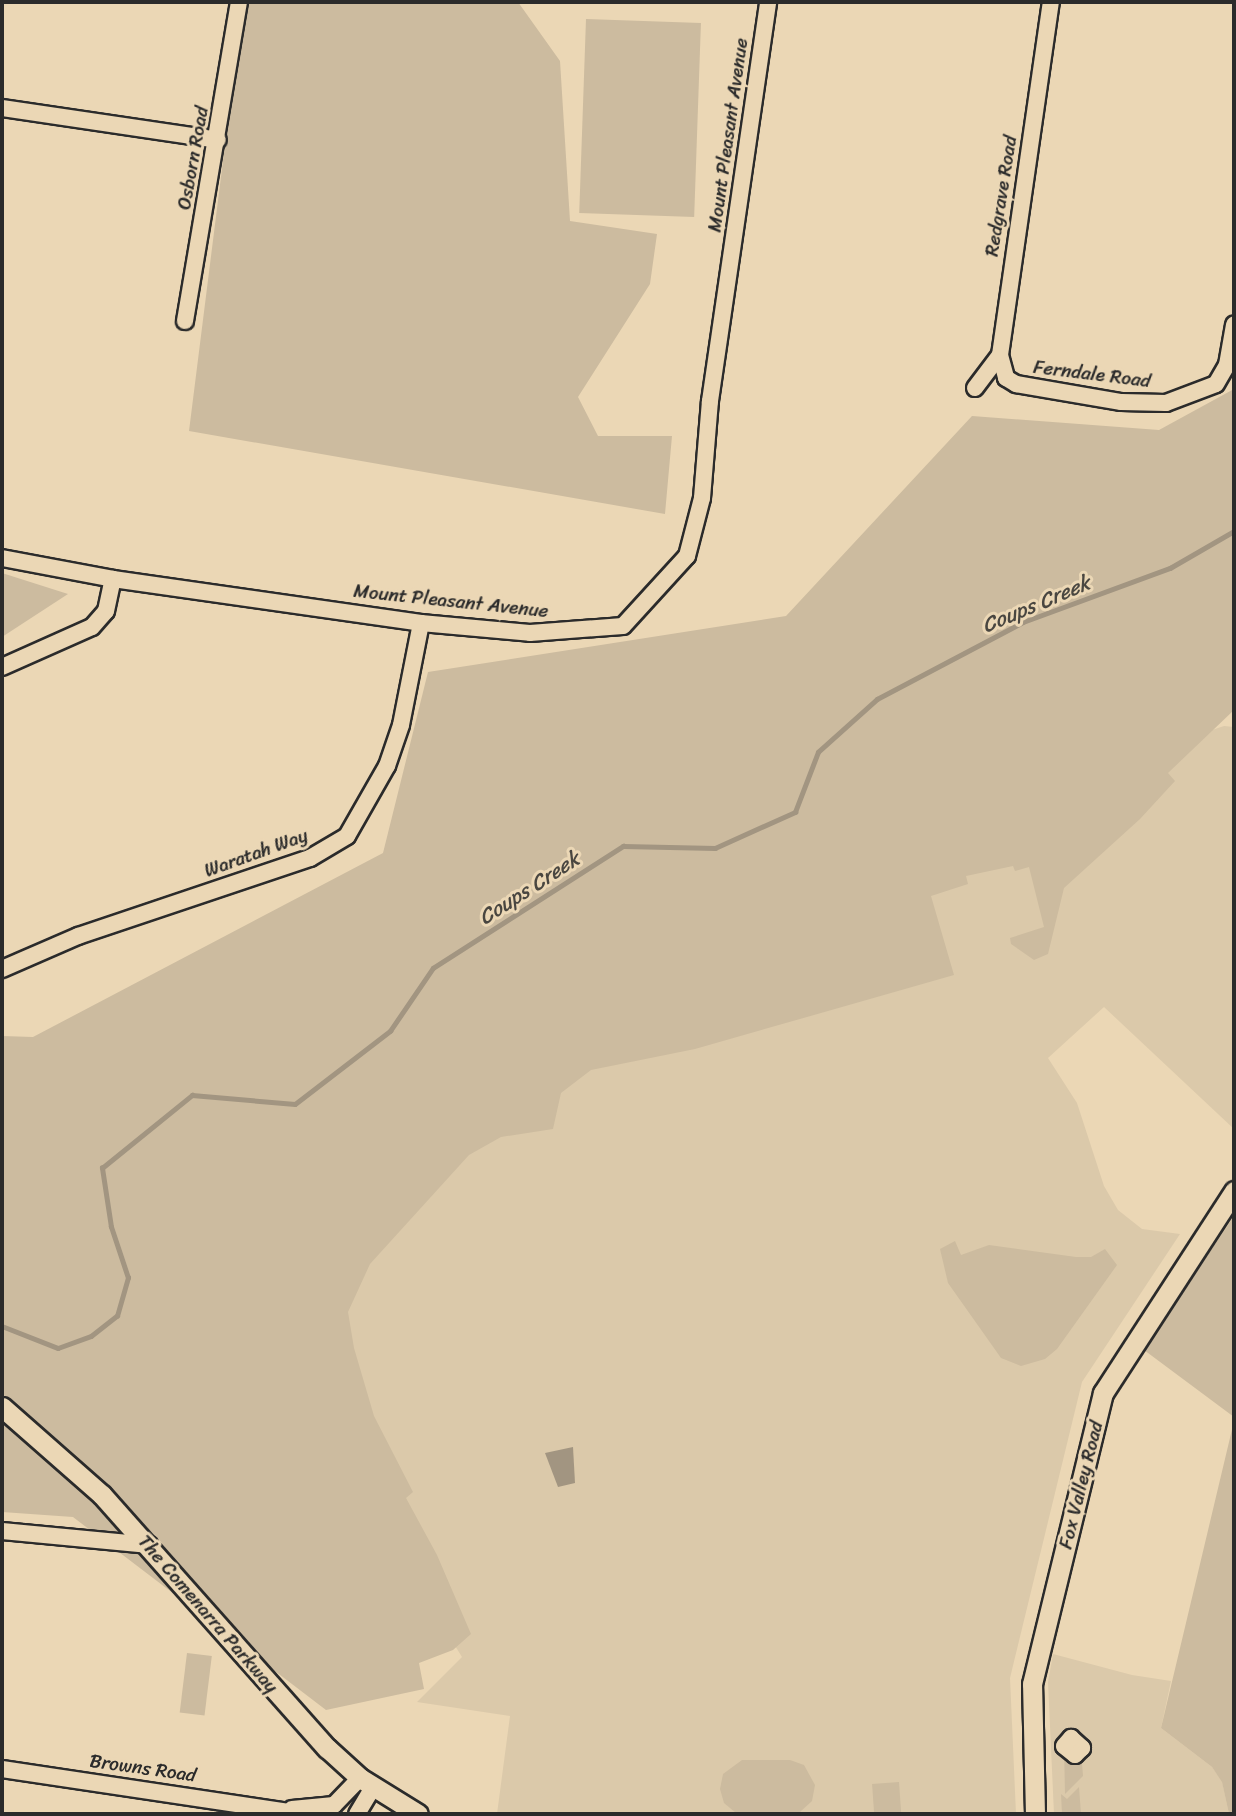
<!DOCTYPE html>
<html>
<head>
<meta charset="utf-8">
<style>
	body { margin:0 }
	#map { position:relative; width:1236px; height:1816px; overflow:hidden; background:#ebd7b5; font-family:Sriracha,sans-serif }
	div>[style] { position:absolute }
	.built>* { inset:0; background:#dbc9aa }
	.green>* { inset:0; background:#ccbb9f; transform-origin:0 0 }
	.water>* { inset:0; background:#a29581 }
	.stream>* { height:4.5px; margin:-2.25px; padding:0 2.25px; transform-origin:2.25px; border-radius:2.25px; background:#a29581 }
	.roads { filter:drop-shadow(2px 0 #2b2b2b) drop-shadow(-2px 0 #2b2b2b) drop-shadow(0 2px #2b2b2b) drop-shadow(0 -2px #2b2b2b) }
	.minor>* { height:16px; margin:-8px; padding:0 8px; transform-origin:8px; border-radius:8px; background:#ebd7b5 }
	.major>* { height:19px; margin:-9.5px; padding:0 9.5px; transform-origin:9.5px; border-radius:9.5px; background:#ebd7b5 }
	span { translate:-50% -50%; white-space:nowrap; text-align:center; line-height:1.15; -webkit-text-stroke:6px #ebd7b5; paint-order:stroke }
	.street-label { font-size:19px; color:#2b2b2b }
	.water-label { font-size:21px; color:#494640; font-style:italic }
	.frame { position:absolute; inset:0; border:4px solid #2b2b2b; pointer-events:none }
</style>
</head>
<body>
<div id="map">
	<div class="built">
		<div style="clip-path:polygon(1224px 726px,1234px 727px,1234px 1129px,1104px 1007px,1048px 1058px,1077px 1103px,1104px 1186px,1118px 1210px,1142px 1229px,1180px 1234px,1082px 1382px,1010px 1678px,1016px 1814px,497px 1814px,510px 1716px,417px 1702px,462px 1657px,357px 1488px,320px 1225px,355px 1179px,911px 890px,1090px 771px)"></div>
		<div style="clip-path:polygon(1053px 1654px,1132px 1675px,1171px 1681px,1161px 1728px,1212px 1767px,1222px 1781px,1229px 1814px,1054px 1814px,1048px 1682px)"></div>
	</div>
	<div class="green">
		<div style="clip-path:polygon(243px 2px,518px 2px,560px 61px,570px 221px,657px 234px,650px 284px,578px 397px,598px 436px,672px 436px,665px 514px,189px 431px)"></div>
		<div style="left:586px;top:19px;width:115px;height:194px;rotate:2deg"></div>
		<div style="clip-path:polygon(1234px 389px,1234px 710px,1168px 773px,1175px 781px,1140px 819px,1064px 888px,1048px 954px,1034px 960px,1011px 944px,1010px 938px,1044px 927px,1029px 867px,1015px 871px,1013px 866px,966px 876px,968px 884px,931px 896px,954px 975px,695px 1049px,591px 1070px,561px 1093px,553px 1129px,501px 1137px,469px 1155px,370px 1264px,348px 1312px,354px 1348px,374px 1416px,413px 1492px,406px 1498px,437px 1555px,471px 1634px,453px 1650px,419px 1663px,424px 1689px,326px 1710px,73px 1517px,2px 1512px,2px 1036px,33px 1037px,383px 853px,428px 672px,786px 616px,972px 416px,1159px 430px)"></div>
		<div style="clip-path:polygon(2px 573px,68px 594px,2px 637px)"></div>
		<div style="clip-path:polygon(1234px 1216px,1232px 1267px,1234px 1417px,1144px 1350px)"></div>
		<div style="clip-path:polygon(955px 1241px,961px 1255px,989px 1245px,1076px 1257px,1091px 1257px,1105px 1249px,1117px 1265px,1057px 1349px,1045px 1359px,1021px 1366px,1001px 1358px,948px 1283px,940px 1249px)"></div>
		<div style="clip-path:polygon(1234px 1421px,1234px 1814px,1229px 1814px,1222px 1782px,1212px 1767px,1161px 1728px)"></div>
		<div style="left:187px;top:1653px;width:25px;height:60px;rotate:7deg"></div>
		<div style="clip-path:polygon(1064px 1746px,1082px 1763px,1083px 1776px,1065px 1794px)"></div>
		<div style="clip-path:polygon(742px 1760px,790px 1760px,804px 1765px,815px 1785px,812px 1801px,800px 1812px,736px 1813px,724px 1803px,720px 1789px,723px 1774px)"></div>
		<div style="left:899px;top:1782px;width:32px;height:27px;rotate:86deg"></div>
		<div style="clip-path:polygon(1079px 1787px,1081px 1814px,1062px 1814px,1061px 1794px,1067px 1799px)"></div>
	</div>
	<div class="water">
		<div style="clip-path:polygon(573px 1447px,575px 1483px,558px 1487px,545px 1453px)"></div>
	</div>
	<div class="stream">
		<div style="left:2px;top:1326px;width:60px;rotate:21.4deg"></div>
		<div style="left:58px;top:1348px;width:35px;rotate:-20deg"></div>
		<div style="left:91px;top:1336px;width:33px;rotate:-38deg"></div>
		<div style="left:117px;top:1316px;width:40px;rotate:-74deg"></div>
		<div style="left:128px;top:1278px;width:54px;rotate:-108.4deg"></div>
		<div style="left:111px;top:1227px;width:60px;rotate:-98.7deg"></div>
		<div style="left:102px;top:1168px;width:116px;rotate:-39deg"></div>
		<div style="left:192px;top:1095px;width:103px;rotate:5deg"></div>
		<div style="left:295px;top:1104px;width:120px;rotate:-37.5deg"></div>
		<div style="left:390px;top:1031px;width:76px;rotate:-55.7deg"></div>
		<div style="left:433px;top:968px;width:226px;rotate:-32.7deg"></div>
		<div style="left:623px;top:846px;width:92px;rotate:1.2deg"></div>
		<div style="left:715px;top:848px;width:88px;rotate:-24.2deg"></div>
		<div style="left:795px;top:812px;width:64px;rotate:-69deg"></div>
		<div style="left:818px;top:752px;width:79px;rotate:-41.9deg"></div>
		<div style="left:877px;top:699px;width:165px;rotate:-27.8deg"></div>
		<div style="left:1023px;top:622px;width:157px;rotate:-20.2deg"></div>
		<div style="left:1170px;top:568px;width:74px;rotate:-30deg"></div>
	</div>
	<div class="roads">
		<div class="minor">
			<div style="left:2px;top:108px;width:218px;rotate:8.4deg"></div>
			<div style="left:185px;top:321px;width:324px;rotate:-80.4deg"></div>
			<div style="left:1000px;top:355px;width:24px;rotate:75deg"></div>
			<div style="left:1006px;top:378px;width:12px;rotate:31deg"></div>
			<div style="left:1016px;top:384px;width:107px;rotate:9.7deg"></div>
			<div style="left:1121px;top:402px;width:45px;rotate:1.3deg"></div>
			<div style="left:1166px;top:403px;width:53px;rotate:-20.8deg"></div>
			<div style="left:1216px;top:384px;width:22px;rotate:-60deg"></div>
			<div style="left:1227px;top:365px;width:41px;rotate:-80.1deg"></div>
			<div style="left:975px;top:388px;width:41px;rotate:-52.9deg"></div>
			<div style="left:1000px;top:355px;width:357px;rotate:-81.8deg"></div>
			<div style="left:2px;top:558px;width:113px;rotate:10.7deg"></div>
			<div style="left:113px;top:579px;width:311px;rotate:8.1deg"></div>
			<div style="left:421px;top:623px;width:109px;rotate:5.2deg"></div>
			<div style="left:530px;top:633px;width:93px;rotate:-4.3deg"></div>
			<div style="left:623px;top:626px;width:95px;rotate:-47.6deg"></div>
			<div style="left:687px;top:556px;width:60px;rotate:-75.5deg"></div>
			<div style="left:702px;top:498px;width:97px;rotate:-85.3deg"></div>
			<div style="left:710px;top:401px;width:403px;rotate:-81.7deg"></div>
			<div style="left:2px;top:667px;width:98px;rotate:-24deg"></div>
			<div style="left:92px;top:627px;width:21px;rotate:-49deg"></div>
			<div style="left:106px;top:611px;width:33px;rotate:-78deg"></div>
			<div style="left:2px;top:969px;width:83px;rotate:-23.5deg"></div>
			<div style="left:78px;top:936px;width:245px;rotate:-18.6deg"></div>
			<div style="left:310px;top:858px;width:43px;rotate:-30.7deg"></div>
			<div style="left:347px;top:836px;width:81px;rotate:-60.3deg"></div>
			<div style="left:387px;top:766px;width:43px;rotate:-71.1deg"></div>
			<div style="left:401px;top:725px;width:104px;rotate:-78.9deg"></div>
			<div style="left:2px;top:1531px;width:148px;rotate:5.4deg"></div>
			<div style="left:1071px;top:1738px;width:15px;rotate:42deg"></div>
			<div style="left:1082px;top:1748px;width:10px;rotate:135deg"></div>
			<div style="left:1075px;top:1755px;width:14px;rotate:-141deg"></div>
			<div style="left:1064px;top:1746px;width:11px;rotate:-49deg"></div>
			<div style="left:2px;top:1769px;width:305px;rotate:8.5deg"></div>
			<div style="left:292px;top:1809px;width:42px;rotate:-5.4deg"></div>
			<div style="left:334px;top:1805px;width:37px;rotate:-46deg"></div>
			<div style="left:357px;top:1814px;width:31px;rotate:-59deg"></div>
		</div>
		<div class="major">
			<div style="left:2px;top:1407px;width:133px;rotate:41.3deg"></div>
			<div style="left:102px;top:1495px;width:339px;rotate:48.4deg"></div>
			<div style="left:327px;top:1748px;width:45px;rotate:42.3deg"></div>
			<div style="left:360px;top:1778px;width:68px;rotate:31.8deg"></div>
			<div style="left:1035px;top:1814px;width:130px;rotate:-91.3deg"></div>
			<div style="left:1032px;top:1684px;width:300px;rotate:-76.3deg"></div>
			<div style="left:1103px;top:1393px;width:241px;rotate:-57deg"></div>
		</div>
	</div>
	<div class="street-label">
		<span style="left:728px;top:135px;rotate:-82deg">Mount Pleasant Avenue</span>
		<span style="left:193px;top:158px;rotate:-80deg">Osborn Road</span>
		<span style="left:1001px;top:196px;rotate:-81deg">Redgrave Road</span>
		<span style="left:1092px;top:374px;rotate:7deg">Ferndale Road</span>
		<span style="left:451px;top:601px;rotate:6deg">Mount Pleasant Avenue</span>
		<span style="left:256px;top:853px;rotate:-20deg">Waratah Way</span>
		<span style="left:1081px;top:1485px;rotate:-76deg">Fox Valley Road</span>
		<span style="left:208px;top:1614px;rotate:49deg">The Comenarra Parkway</span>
		<span style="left:143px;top:1768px;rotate:8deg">Browns Road</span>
	</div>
	<div class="water-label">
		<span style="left:1036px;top:604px;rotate:-23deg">Coups Creek</span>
		<span style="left:529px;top:888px;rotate:-33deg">Coups Creek</span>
	</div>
	<div class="frame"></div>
</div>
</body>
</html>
